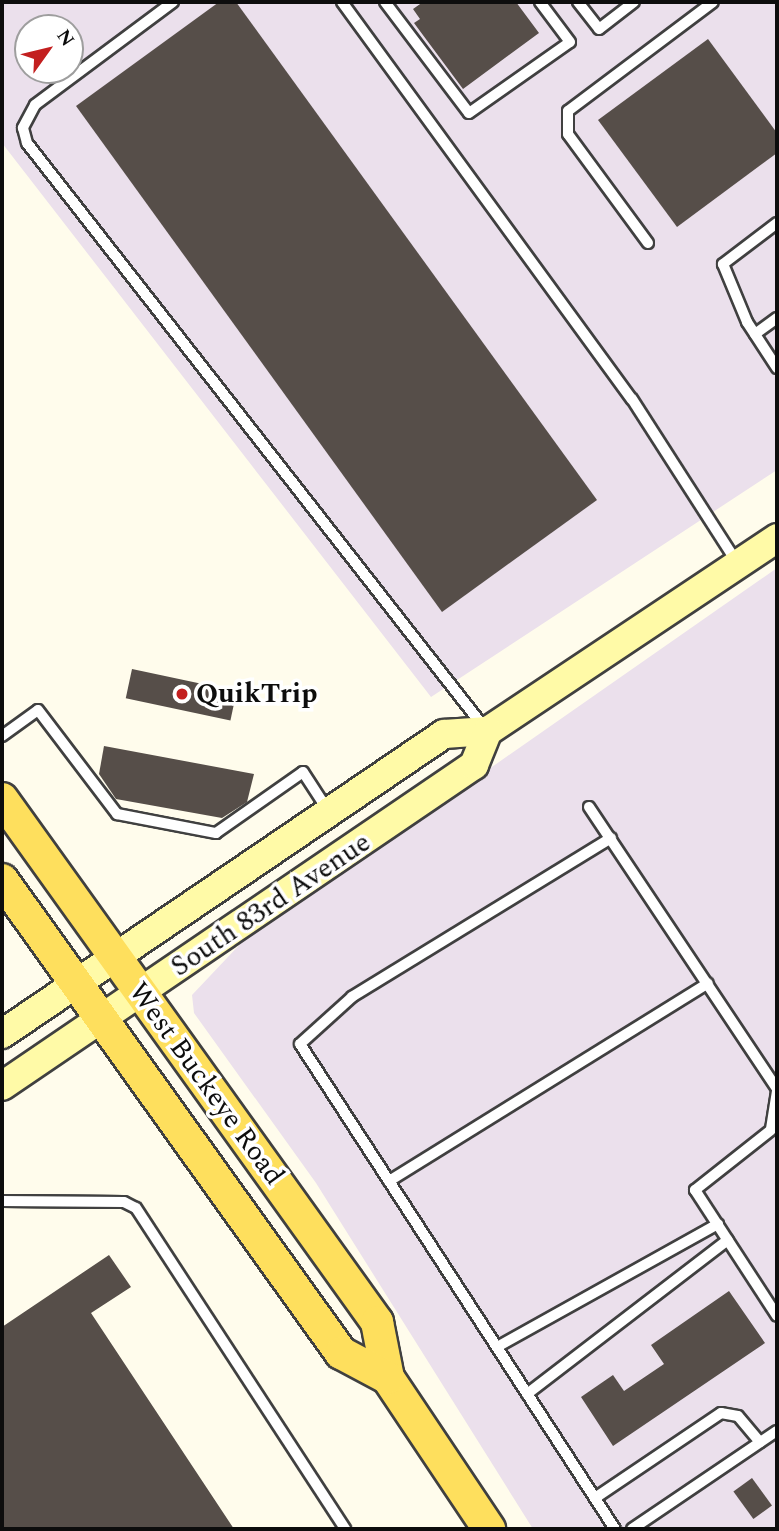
<!DOCTYPE html>
<html>
<head>
<meta charset="utf-8">
<style>
	body { margin:0 }
	#map { position:relative; width:779px; height:1531px; overflow:hidden; background:#fffcec; font-family:Spectral,serif }
	div>[style] { position:absolute }
	.industrial>* { inset:0; background:#ebe0ec }
	.building>* { inset:0; background:#564e49; transform-origin:0 0 }
	.roads { filter:drop-shadow(2px 0 #404040) drop-shadow(-2px 0 #404040) drop-shadow(0 2px #404040) drop-shadow(0 -2px #404040) }
	.lane>* { height:10px; margin:-5px; padding:0 5px; transform-origin:5px; border-radius:5px; background:#fff }
	.secondary>* { height:28px; margin:-14px; padding:0 14px; transform-origin:14px; border-radius:14px; background:#fffaa7 }
	.primary>* { height:32px; margin:-16px; padding:0 16px; transform-origin:16px; border-radius:16px; background:#fedf5d }
	.dots>* { width:19px; height:19px; translate:-50% -50%; box-sizing:border-box; border:4px solid #fff; border-radius:50% }
	span { translate:-50% -50%; white-space:nowrap; text-align:center; line-height:1.15; -webkit-text-stroke:7px #fff; paint-order:stroke }
	.poi-label { font-size:28px; color:#0d0d0d; font-weight:700 }
	.left { translate:0 -50%; text-align:left }
	.street-label { font-size:28px; color:#0d0d0d }
	.frame { position:absolute; inset:0; border:4px solid #0d0d0d; pointer-events:none }
	.north { position:absolute; left:14px; top:14px; width:70px; height:70px; box-sizing:border-box; background:#fff; border:2px solid #9e9e9e; border-radius:50%; rotate:56deg; font-size:19px; font-weight:700; line-height:28px; text-align:center; color:#0d0d0d }
	.north::after { content:''; display:block; margin:auto; width:24px; height:32px; background:#c31f1f; clip-path:polygon(50% 0,100% 100%,50% 72%,0 100%) }
</style>
</head>
<body>
<div id="map">
	<div class="industrial">
		<div style="clip-path:polygon(evenodd,2px 2px,776px 2px,777px 470px,431px 697px,2px 143px,2px 2px,28px 28px,70px 28px,70px 70px,28px 70px,28px 28px)"></div>
		<div style="clip-path:polygon(777px 568px,777px 1529px,533px 1529px,316px 1183px,194px 1013px,192px 995px,244px 940px)"></div>
	</div>
	<div class="building">
		<div style="clip-path:polygon(219px 2px,236px 2px,597px 500px,442px 612px,76px 106px)"></div>
		<div style="clip-path:polygon(423px 2px,516px 2px,539px 33px,463px 89px,414px 23px,420px 19px,413px 9px)"></div>
		<div style="clip-path:polygon(708px 39px,777px 133px,777px 153px,677px 227px,598px 120px)"></div>
		<div style="left:132px;top:669px;width:107px;height:30px;rotate:12deg"></div>
		<div style="clip-path:polygon(104px 746px,254px 774px,247px 802px,222px 818px,116px 799px,99px 774px)"></div>
		<div style="clip-path:polygon(109px 1255px,131px 1287px,91px 1313px,234px 1529px,2px 1529px,2px 1327px)"></div>
		<div style="clip-path:polygon(729px 1291px,765px 1343px,613px 1446px,581px 1397px,613px 1375px,624px 1391px,664px 1364px,651px 1345px)"></div>
		<div style="left:752px;top:1478px;width:34px;height:23px;rotate:54deg"></div>
	</div>
	<div class="roads">
		<div class="lane">
			<div style="left:173px;top:2px;width:172px;rotate:143.3deg"></div>
			<div style="left:35px;top:105px;width:26px;rotate:118deg"></div>
			<div style="left:23px;top:128px;width:16px;rotate:75deg"></div>
			<div style="left:27px;top:143px;width:740px;rotate:51.97deg"></div>
			<div style="left:342px;top:2px;width:492px;rotate:53.9deg"></div>
			<div style="left:632px;top:399px;width:193px;rotate:57.3deg"></div>
			<div style="left:385px;top:2px;width:139px;rotate:52.9deg"></div>
			<div style="left:469px;top:113px;width:123px;rotate:-35.1deg"></div>
			<div style="left:570px;top:42px;width:50px;rotate:-126.9deg"></div>
			<div style="left:578px;top:2px;width:34px;rotate:52deg"></div>
			<div style="left:599px;top:29px;width:44px;rotate:-37.6deg"></div>
			<div style="left:777px;top:223px;width:68px;rotate:142.8deg"></div>
			<div style="left:723px;top:264px;width:63px;rotate:67.5deg"></div>
			<div style="left:747px;top:322px;width:55px;rotate:56.9deg"></div>
			<div style="left:648px;top:243px;width:135px;rotate:-126.3deg"></div>
			<div style="left:568px;top:134px;width:23px;rotate:-90deg"></div>
			<div style="left:568px;top:111px;width:181px;rotate:-36.9deg"></div>
			<div style="left:755px;top:334px;width:27px;rotate:-36deg"></div>
			<div style="left:2px;top:736px;width:44px;rotate:-35.8deg"></div>
			<div style="left:38px;top:710px;width:131px;rotate:52.8deg"></div>
			<div style="left:117px;top:814px;width:101px;rotate:10.9deg"></div>
			<div style="left:216px;top:833px;width:106px;rotate:-35deg"></div>
			<div style="left:303px;top:772px;width:44px;rotate:57deg"></div>
			<div style="left:589px;top:807px;width:339px;rotate:56.3deg"></div>
			<div style="left:611px;top:838px;width:304px;rotate:148.5deg"></div>
			<div style="left:352px;top:997px;width:70px;rotate:137.9deg"></div>
			<div style="left:300px;top:1044px;width:578px;rotate:57deg"></div>
			<div style="left:777px;top:1091px;width:39px;rotate:99deg"></div>
			<div style="left:771px;top:1130px;width:97px;rotate:141.7deg"></div>
			<div style="left:695px;top:1190px;width:150px;rotate:56.9deg"></div>
			<div style="left:389px;top:1181px;width:375px;rotate:-31.8deg"></div>
			<div style="left:2px;top:1201px;width:122px;rotate:0.5deg"></div>
			<div style="left:124px;top:1202px;width:13px;rotate:27deg"></div>
			<div style="left:136px;top:1208px;width:383px;rotate:56.9deg"></div>
			<div style="left:497px;top:1347px;width:253px;rotate:-29.1deg"></div>
			<div style="left:527px;top:1394px;width:253px;rotate:-37.5deg"></div>
			<div style="left:595px;top:1498px;width:152px;rotate:-34deg"></div>
			<div style="left:721px;top:1413px;width:17px;rotate:10deg"></div>
			<div style="left:738px;top:1416px;width:34px;rotate:50deg"></div>
			<div style="left:632px;top:1529px;width:175px;rotate:-34.1deg"></div>
		</div>
		<div class="secondary">
			<div style="left:2px;top:1034px;width:534px;rotate:-34.17deg"></div>
			<div style="left:444px;top:734px;width:44px;rotate:-3.9deg"></div>
			<div style="left:488px;top:731px;width:348px;rotate:-33.7deg"></div>
			<div style="left:2px;top:1086px;width:571px;rotate:-34.22deg"></div>
			<div style="left:474px;top:765px;width:37px;rotate:-68deg"></div>
		</div>
		<div class="primary">
			<div style="left:2px;top:799px;width:644px;rotate:54.36deg"></div>
			<div style="left:377px;top:1322px;width:57px;rotate:78.9deg"></div>
			<div style="left:388px;top:1378px;width:182px;rotate:56.2deg"></div>
			<div style="left:2px;top:880px;width:582px;rotate:54.37deg"></div>
			<div style="left:341px;top:1353px;width:53px;rotate:28deg"></div>
		</div>
	</div>
	<div class="dots">
		<div style="left:182px;top:694px;background:#c31f1f"></div>
	</div>
	<div class="poi-label">
		<span class="left" style="left:196px;top:694px">QuikTrip</span>
	</div>
	<div class="street-label">
		<span style="left:271px;top:905px;rotate:-34deg">South 83rd Avenue</span>
		<span style="left:206px;top:1084px;rotate:54deg">West Buckeye Road</span>
	</div>
	<div class="frame"></div>
	<div class="north">N</div>
</div>
</body>
</html>
